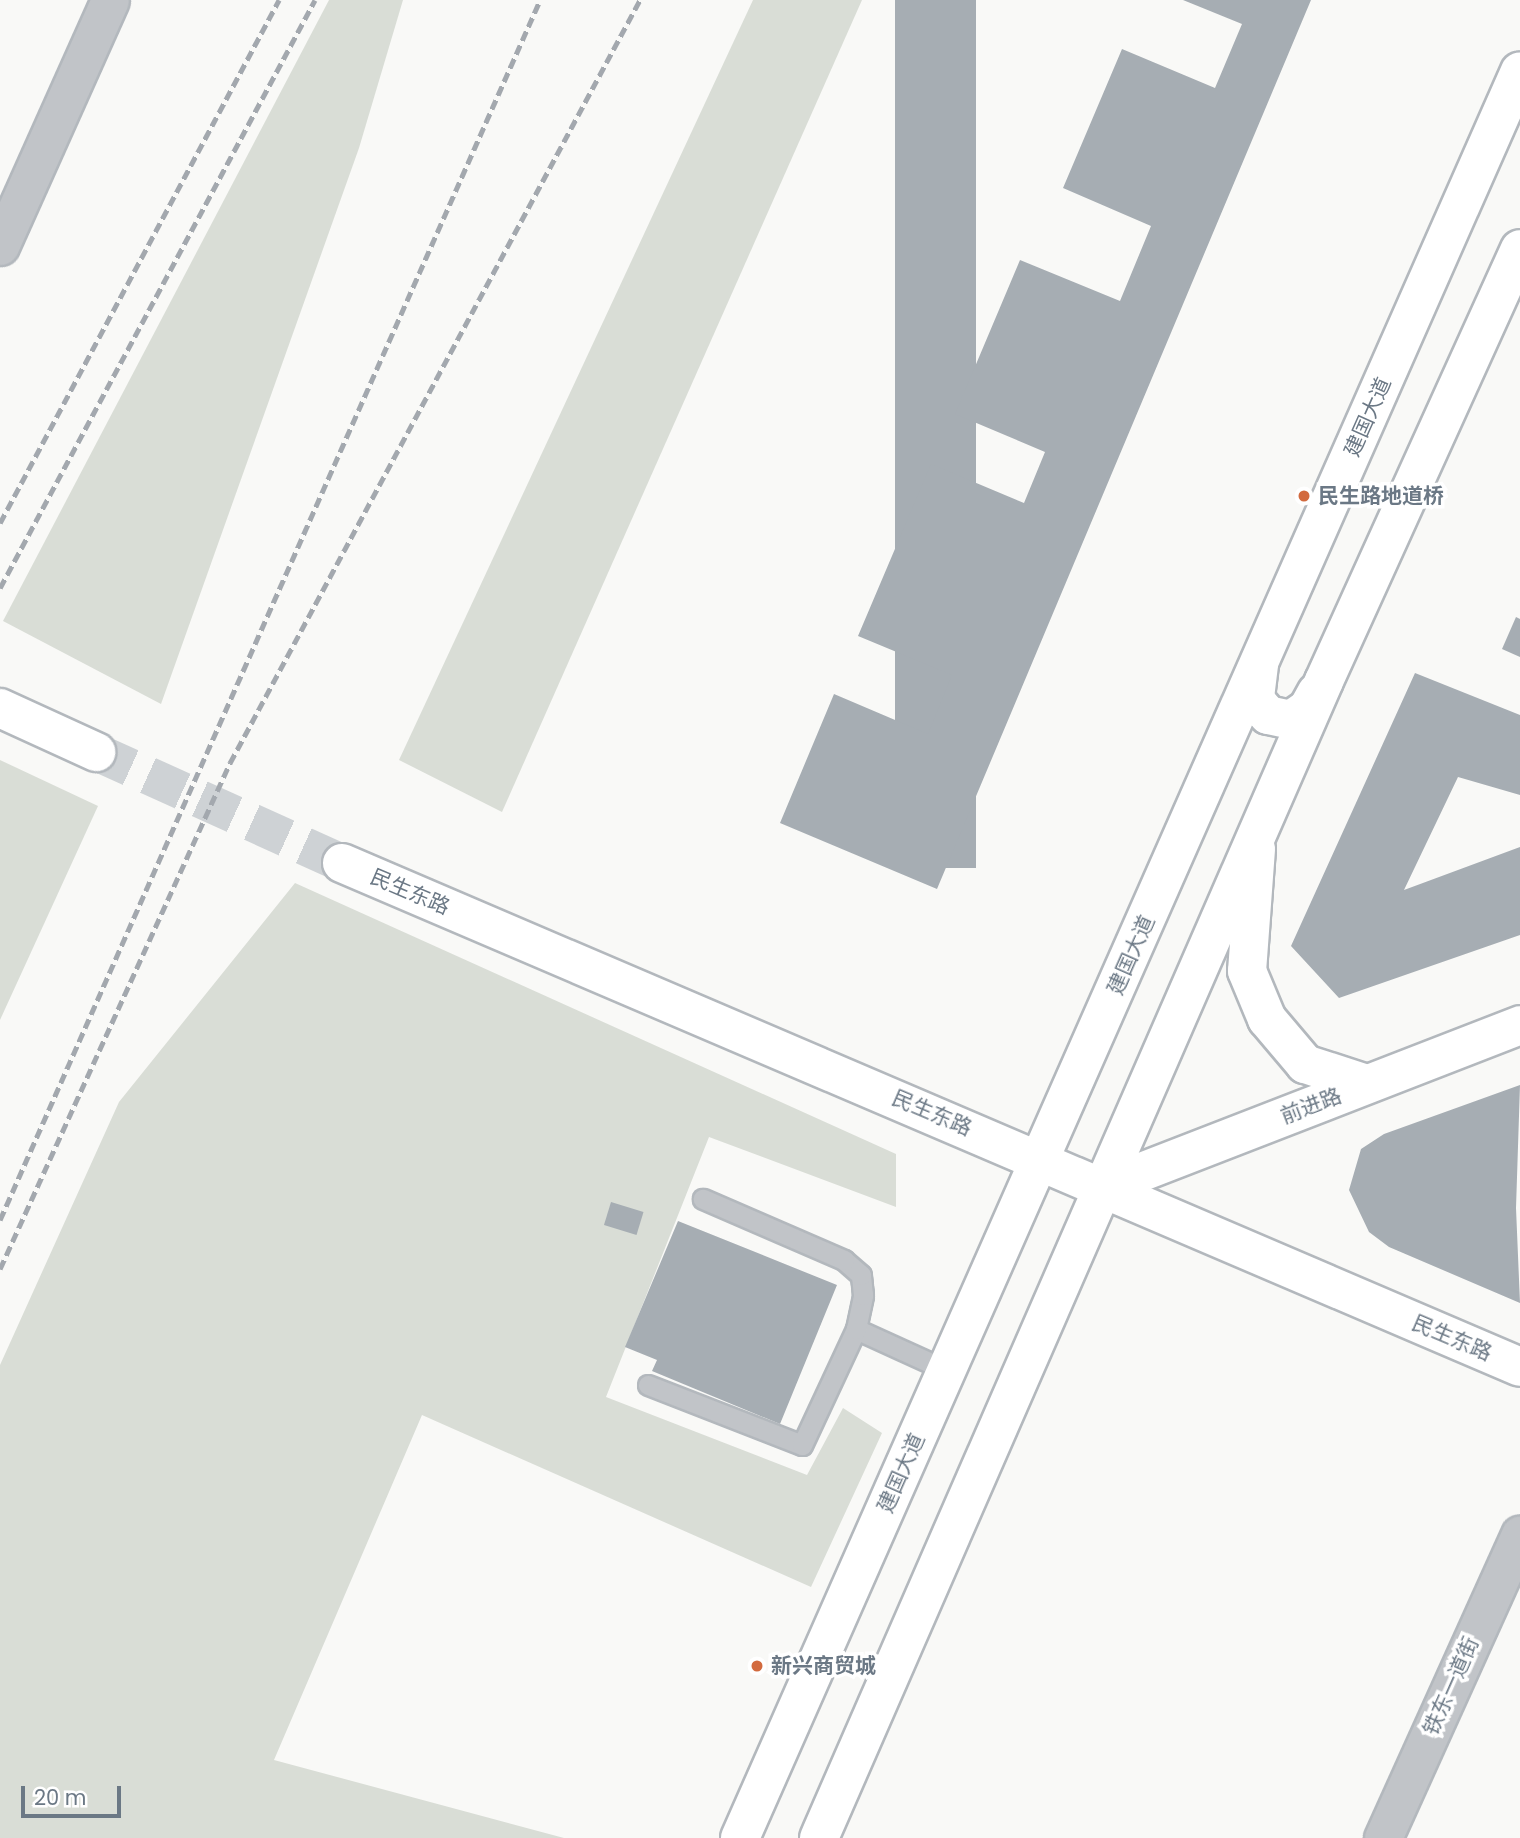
<!DOCTYPE html>
<html>
<head>
<meta charset="utf-8">
<style>
	body { margin:0 }
	#map { position:relative; width:1520px; height:1838px; overflow:hidden; background:#f9f9f7; font-family:Poppins,"Noto Sans SC",sans-serif }
	div>[style] { position:absolute }
	.green>* { inset:0; background:#d9ddd6 }
	.building>* { inset:0; background:#a6adb3; transform-origin:0 0 }
	.secondary-tunnel>* { height:38px; margin-top:-19px; transform-origin:0; background:repeating-linear-gradient(90deg,#ced2d5 0 38px,transparent 0 57px) }
	.roads { filter:drop-shadow(2px 0 #b3b8bd) drop-shadow(-2px 0 #b3b8bd) drop-shadow(0 2px #b3b8bd) drop-shadow(0 -2px #b3b8bd) }
	.lane>* { height:19px; margin:-9.5px; padding:0 9.5px; transform-origin:9.5px; border-radius:9.5px; background:#c1c4c8 }
	.street>* { height:37px; margin:-18.5px; padding:0 18.5px; transform-origin:18.5px; border-radius:18.5px; background:#c1c4c8 }
	.secondary>* { height:38px; margin:-19px; padding:0 19px; transform-origin:19px; border-radius:19px; background:#fff }
	.highway>* { height:38px; margin:-19px; padding:0 19px; transform-origin:19px; border-radius:19px; background:#fff }
	.rail>* { height:5px; margin-top:-2.5px; transform-origin:0; background:repeating-linear-gradient(90deg,#a3a8ae 0 10px,transparent 0 15px) }
	.dots>* { width:19px; height:19px; translate:-50% -50%; box-sizing:border-box; border:4px solid #fff; border-radius:50% }
	span { translate:-50% -50%; white-space:nowrap; text-align:center; line-height:1.15; -webkit-text-stroke:7px #fff; paint-order:stroke }
	.street-label { font-size:21px; color:#6b7885 }
	.poi-label { font-size:21px; color:#6b7885; font-weight:700 }
	.left { translate:0 -50%; text-align:left }
	.scale { position:absolute; left:21px; top:1786px; width:100px; height:32px; box-sizing:border-box; border:4px solid #6b7885; border-top:0; padding-left:9px; font-size:21px; line-height:24px; white-space:nowrap; color:#6b7885; -webkit-text-stroke:5px #fff; paint-order:stroke }
</style>
</head>
<body>
<div id="map">
	<div class="green">
		<div style="clip-path:polygon(329px 0,403px 0,359px 148px,161px 704px,3px 621px)"></div>
		<div style="clip-path:polygon(753px 0,862px 0,502px 812px,399px 760px)"></div>
		<div style="clip-path:polygon(0 760px,98px 806px,0 1020px)"></div>
		<div style="clip-path:polygon(295px 883px,896px 1154px,896px 1207px,709px 1137px,606px 1397px,807px 1475px,843px 1408px,882px 1433px,811px 1587px,422px 1415px,274px 1760px,564px 1838px,0 1838px,0 1365px,119px 1102px)"></div>
	</div>
	<div class="building">
		<div style="left:895px;top:0;width:81px;height:868px"></div>
		<div style="clip-path:polygon(1183px 0,1311px 0,937px 889px,780px 823px,834px 694px,928px 734px,952px 675px,858px 636px,931px 464px,1024px 503px,1045px 452px,955px 414px,1020px 260px,1120px 301px,1151px 226px,1063px 188px,1122px 49px,1215px 88px,1242px 24px)"></div>
		<div style="clip-path:polygon(1516px 617px,1520px 619px,1520px 657px,1502px 649px)"></div>
		<div style="clip-path:polygon(1415px 673px,1520px 715px,1520px 795px,1458px 777px,1404px 890px,1520px 847px,1520px 935px,1339px 998px,1291px 946px)"></div>
		<div style="clip-path:polygon(1520px 1085px,1516px 1208px,1520px 1303px,1389px 1247px,1369px 1232px,1349px 1190px,1361px 1149px,1384px 1134px)"></div>
		<div style="left:611px;top:1202px;width:34px;height:24px;rotate:17deg"></div>
		<div style="clip-path:polygon(678px 1221px,837px 1285px,780px 1424px,652px 1371px,657px 1360px,625px 1347px)"></div>
	</div>
	<div class="secondary-tunnel">
		<div style="left:96px;top:752px;width:270px;rotate:24.3deg"></div>
	</div>
	<div class="roads">
		<div class="lane">
			<div style="left:856px;top:1329px;width:99px;rotate:24.5deg"></div>
			<div style="left:648px;top:1385px;width:165px;rotate:21.3deg"></div>
			<div style="left:802px;top:1445px;width:128px;rotate:-65deg"></div>
			<div style="left:856px;top:1329px;width:35px;rotate:-78deg"></div>
			<div style="left:863px;top:1295px;width:20px;rotate:-96deg"></div>
			<div style="left:861px;top:1275px;width:23px;rotate:-139deg"></div>
			<div style="left:844px;top:1260px;width:154px;rotate:-156.6deg"></div>
		</div>
		<div class="street">
			<div style="left:0;top:246px;width:269px;rotate:-65.9deg"></div>
			<div style="left:1383px;top:1838px;width:333px;rotate:-65.7deg"></div>
		</div>
		<div class="secondary">
			<div style="left:0;top:708px;width:106px;rotate:24.6deg"></div>
			<div style="left:1256px;top:849px;width:122px;rotate:94.2deg"></div>
			<div style="left:1247px;top:971px;width:52px;rotate:67.4deg"></div>
			<div style="left:1267px;top:1019px;width:59px;rotate:49.8deg"></div>
			<div style="left:1305px;top:1064px;width:65px;rotate:17.9deg"></div>
			<div style="left:342px;top:863px;width:1281px;rotate:23.16deg"></div>
			<div style="left:1103px;top:1187px;width:447px;rotate:-21.2deg"></div>
		</div>
		<div class="highway">
			<div style="left:1259px;top:665px;width:35px;rotate:97deg"></div>
			<div style="left:1255px;top:700px;width:20px;rotate:49deg"></div>
			<div style="left:1268px;top:715px;width:24px;rotate:12deg"></div>
			<div style="left:1291px;top:720px;width:21px;rotate:-35deg"></div>
			<div style="left:1308px;top:708px;width:18px;rotate:-61deg"></div>
			<div style="left:740px;top:1838px;width:1931px;rotate:-66.18deg"></div>
			<div style="left:819px;top:1838px;width:1262px;rotate:-66.42deg"></div>
			<div style="left:1324px;top:681px;width:474px;rotate:-65.6deg"></div>
		</div>
	</div>
	<div class="rail">
		<div style="left:0;top:523px;width:593px;rotate:-61.92deg"></div>
		<div style="left:0;top:588px;width:667px;rotate:-61.82deg"></div>
		<div style="left:0;top:1220px;width:1334px;rotate:-66.12deg"></div>
		<div style="left:0;top:1269px;width:556px;rotate:-65.56deg"></div>
		<div style="left:230px;top:763px;width:866px;rotate:-61.75deg"></div>
	</div>
	<div class="dots">
		<div style="left:1304px;top:496px;background:#d26a3e"></div>
		<div style="left:757px;top:1666px;background:#d26a3e"></div>
	</div>
	<div class="street-label">
		<span style="left:1368px;top:417px;rotate:-66deg">建国大道</span>
		<span style="left:410px;top:892px;rotate:23deg">民生东路</span>
		<span style="left:1131px;top:955px;rotate:-66deg">建国大道</span>
		<span style="left:1311px;top:1106px;rotate:-21deg">前进路</span>
		<span style="left:932px;top:1113px;rotate:23deg">民生东路</span>
		<span style="left:1452px;top:1338px;rotate:23deg">民生东路</span>
		<span style="left:901px;top:1473px;rotate:-66deg">建国大道</span>
		<span style="left:1451px;top:1686px;rotate:-66deg">铁东一道街</span>
	</div>
	<div class="poi-label">
		<span class="left" style="left:1318px;top:496px">民生路地道桥</span>
		<span class="left" style="left:771px;top:1666px">新兴商贸城</span>
	</div>
	<div class="scale">20 m</div>
</div>
</body>
</html>
